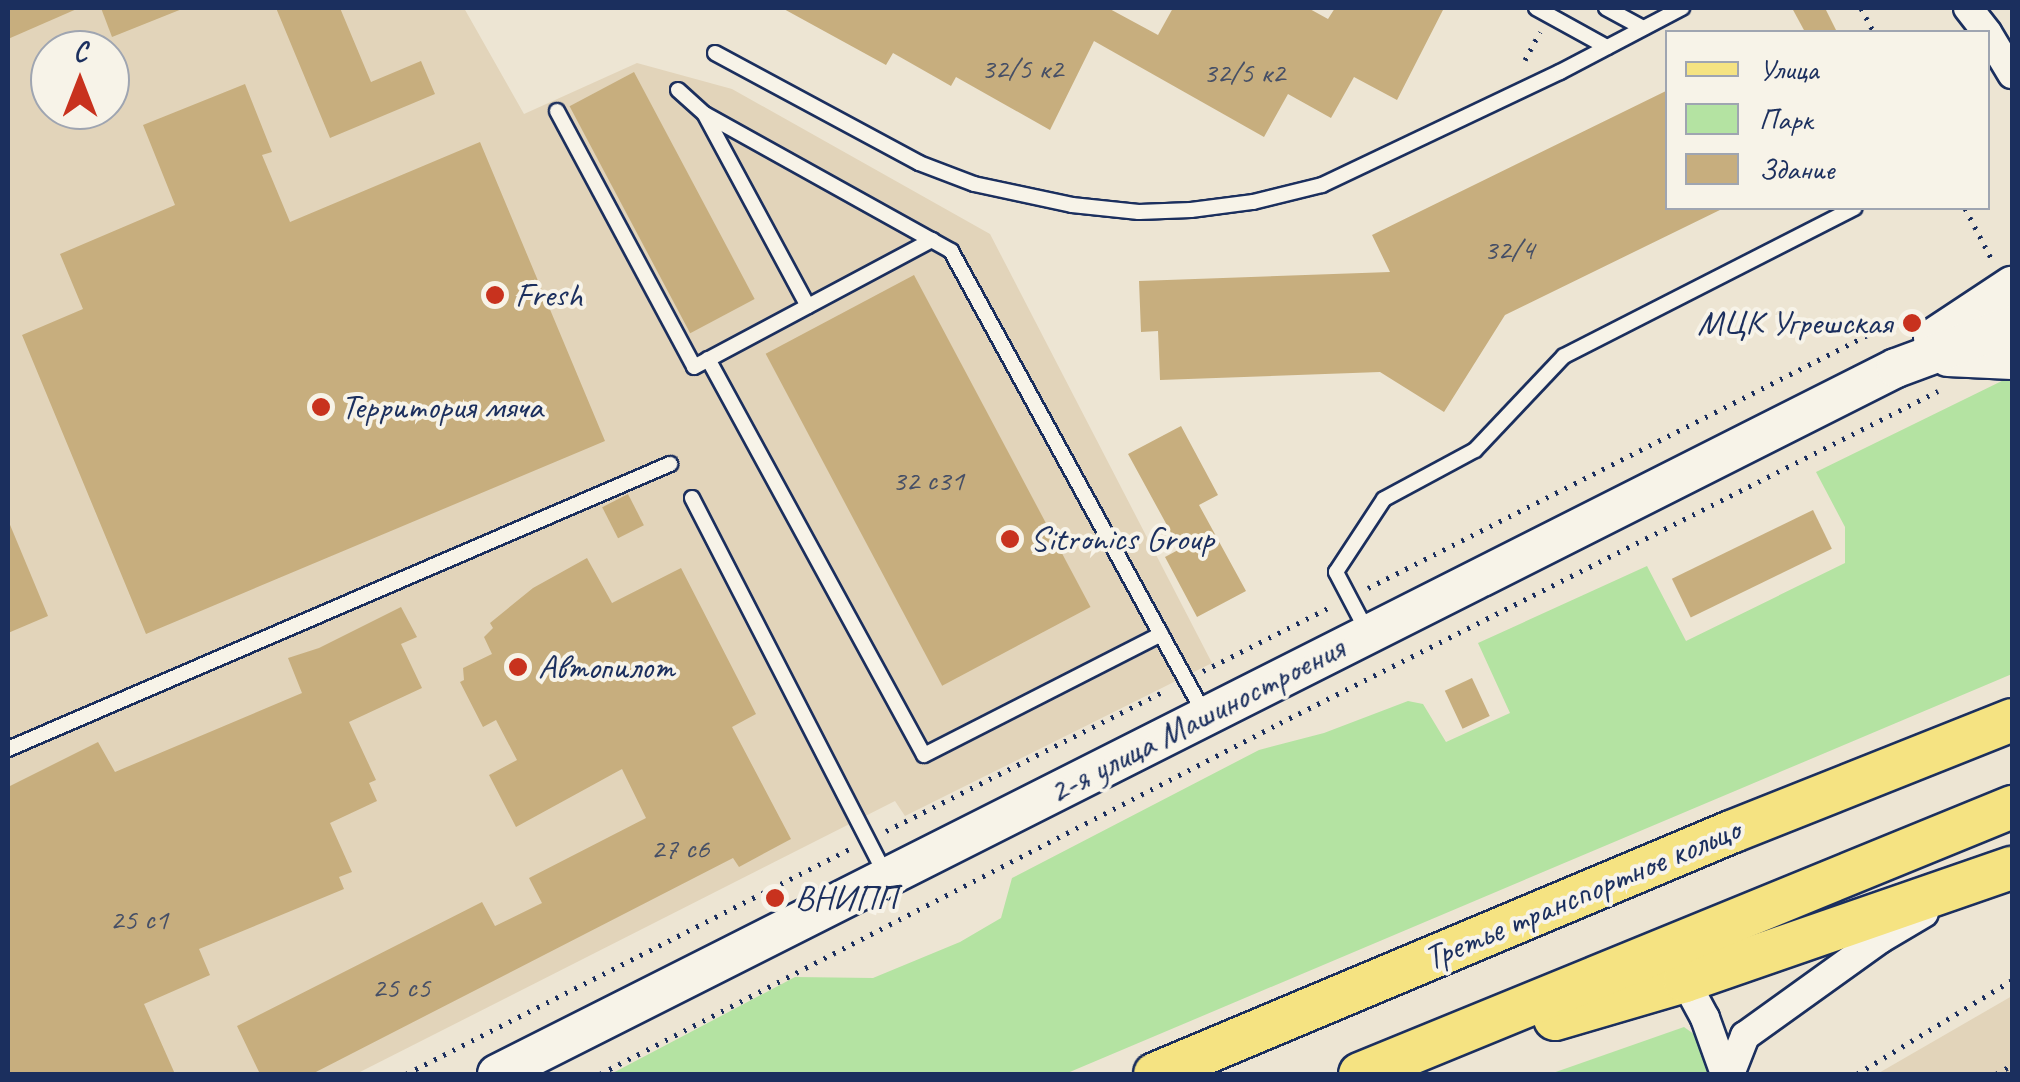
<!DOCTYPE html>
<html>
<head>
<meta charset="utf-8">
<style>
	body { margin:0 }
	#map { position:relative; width:2020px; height:1082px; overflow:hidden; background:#ede5d3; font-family:Caveat,sans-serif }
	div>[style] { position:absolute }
	.built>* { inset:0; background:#e2d4ba }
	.green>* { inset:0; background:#b4e3a2 }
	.building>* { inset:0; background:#c7ae7e; transform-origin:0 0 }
	.path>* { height:5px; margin-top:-2.5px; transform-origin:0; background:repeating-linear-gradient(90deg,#1b2f5e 0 2.5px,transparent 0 10.5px) }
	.roads { filter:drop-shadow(2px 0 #1b2f5e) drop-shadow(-2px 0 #1b2f5e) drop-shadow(0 2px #1b2f5e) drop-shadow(0 -2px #1b2f5e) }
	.lane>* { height:14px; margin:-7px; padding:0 7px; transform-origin:7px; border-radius:7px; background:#f7f3e8 }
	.street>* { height:28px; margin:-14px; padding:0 14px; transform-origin:14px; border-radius:14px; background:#f7f3e8 }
	.secondary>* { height:38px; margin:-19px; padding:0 19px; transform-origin:19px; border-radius:19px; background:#f7f3e8 }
	.primary>* { height:42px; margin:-21px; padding:0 21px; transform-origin:21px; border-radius:21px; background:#f5e382 }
	.dots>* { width:28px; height:28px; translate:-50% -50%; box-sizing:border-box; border:5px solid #f7f3e8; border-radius:50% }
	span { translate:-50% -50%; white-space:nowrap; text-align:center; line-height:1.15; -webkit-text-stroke:8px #f7f3e8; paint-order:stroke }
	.number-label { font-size:30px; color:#464f66 }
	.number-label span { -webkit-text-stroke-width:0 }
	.poi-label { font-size:35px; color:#1b2f5e }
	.left { translate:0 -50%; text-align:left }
	.right { translate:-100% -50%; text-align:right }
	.street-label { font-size:35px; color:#1b2f5e }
	.frame { position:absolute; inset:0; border:10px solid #1b2f5e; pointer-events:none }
	.legend { position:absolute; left:1665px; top:30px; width:325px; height:180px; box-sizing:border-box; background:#f7f3e8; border:2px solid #9fa5b1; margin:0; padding:12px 18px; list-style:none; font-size:30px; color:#1b2f5e }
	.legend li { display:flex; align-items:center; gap:20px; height:50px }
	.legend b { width:50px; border:2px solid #9fa5b1 }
	.north { position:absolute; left:30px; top:30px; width:100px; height:100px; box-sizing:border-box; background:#f7f3e8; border:2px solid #9fa5b1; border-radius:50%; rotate:0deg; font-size:28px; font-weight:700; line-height:40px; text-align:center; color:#1b2f5e }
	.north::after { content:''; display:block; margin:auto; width:35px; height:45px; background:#c8321e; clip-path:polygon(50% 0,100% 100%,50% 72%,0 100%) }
</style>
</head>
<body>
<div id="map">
	<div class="built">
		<div style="clip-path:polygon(evenodd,8px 8px,464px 8px,524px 114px,637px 63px,732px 89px,990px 234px,1212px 663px,905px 816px,895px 801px,356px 1074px,8px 1074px,8px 8px,50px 50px,110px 50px,110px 110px,50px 110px,50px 50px)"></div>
		<div style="clip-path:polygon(2012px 996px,2012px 1074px,1877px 1074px)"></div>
	</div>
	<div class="green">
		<div style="clip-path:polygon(2012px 376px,2012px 674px,1065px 1074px,611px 1074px,795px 977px,873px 978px,960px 942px,1001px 918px,1012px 878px,1259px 750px,1324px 733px,1408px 701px,1423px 704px,1446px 742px,1510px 713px,1478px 643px,1647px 566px,1686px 641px,1845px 563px,1845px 527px,1816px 472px)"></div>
		<div style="clip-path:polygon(1684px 1027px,1698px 1037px,1714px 1074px,1550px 1074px)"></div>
	</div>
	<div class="building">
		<div style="clip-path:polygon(8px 8px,79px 8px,8px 39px)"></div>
		<div style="clip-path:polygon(101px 8px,182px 8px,182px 9px,112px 37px)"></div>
		<div style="clip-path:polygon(276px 8px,340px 8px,371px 82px,421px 61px,435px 94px,330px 138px)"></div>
		<div style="clip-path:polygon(782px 8px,1108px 8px,1158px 35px,1173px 8px,1308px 8px,1328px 19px,1335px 8px,1444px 8px,1397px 100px,1354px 77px,1331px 118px,1288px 94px,1264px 137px,1094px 41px,1050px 130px,956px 77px,951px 86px,893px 53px,886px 65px)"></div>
		<div style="clip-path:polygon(1792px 8px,1825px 8px,1837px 32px,1805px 32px)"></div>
		<div style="left:634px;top:72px;width:257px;height:73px;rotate:62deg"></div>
		<div style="clip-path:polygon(245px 84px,272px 152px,262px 155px,290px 222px,480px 142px,605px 441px,146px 634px,22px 335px,83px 309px,60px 254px,175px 205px,143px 125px)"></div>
		<div style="clip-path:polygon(1668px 90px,1668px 208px,1724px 208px,1505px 315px,1444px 412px,1380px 372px,1160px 380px,1158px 331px,1141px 332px,1139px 281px,1390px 272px,1372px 235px)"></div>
		<div style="left:914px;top:275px;width:376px;height:168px;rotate:62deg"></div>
		<div style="clip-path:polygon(1181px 426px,1218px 495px,1199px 505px,1246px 591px,1197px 617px,1165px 557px,1180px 549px,1128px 454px)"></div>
		<div style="left:628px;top:494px;width:35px;height:29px;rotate:63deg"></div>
		<div style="left:1813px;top:510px;width:43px;height:157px;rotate:64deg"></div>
		<div style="clip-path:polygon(8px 520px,48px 616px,8px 633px)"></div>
		<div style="clip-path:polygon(587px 558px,612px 603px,681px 568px,756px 714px,732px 727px,791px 839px,739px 867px,733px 858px,312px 1074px,260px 1074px,237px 1026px,482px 902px,495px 926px,542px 903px,529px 878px,646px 818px,622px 769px,516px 827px,489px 775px,517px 760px,496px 720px,483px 727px,460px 682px,464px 680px,463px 668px,492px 654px,484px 637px,493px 628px,490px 623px,533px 588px)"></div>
		<div style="clip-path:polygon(401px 607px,417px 637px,401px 644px,422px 688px,349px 722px,376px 780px,369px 783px,377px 801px,330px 823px,352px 872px,339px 877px,344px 889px,199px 949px,210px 975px,144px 1004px,175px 1074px,8px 1074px,8px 787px,98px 742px,115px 772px,302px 693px,288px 658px,319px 648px)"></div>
		<div style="left:1472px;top:678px;width:42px;height:30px;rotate:65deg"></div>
	</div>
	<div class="path">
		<div style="left:1861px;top:8px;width:27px;rotate:62deg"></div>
		<div style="left:1525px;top:60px;width:32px;rotate:-62deg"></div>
		<div style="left:1965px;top:208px;width:56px;rotate:62.5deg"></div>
		<div style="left:1368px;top:588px;width:604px;rotate:-26.86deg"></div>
		<div style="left:1203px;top:671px;width:144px;rotate:-26.7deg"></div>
		<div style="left:886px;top:831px;width:313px;rotate:-26.7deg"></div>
		<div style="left:406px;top:1074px;width:497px;rotate:-26.9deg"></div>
		<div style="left:600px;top:1074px;width:765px;rotate:-27.3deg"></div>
		<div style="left:1280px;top:723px;width:737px;rotate:-26.77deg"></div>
		<div style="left:1857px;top:1074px;width:181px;rotate:-31.2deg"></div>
		<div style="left:1996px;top:1074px;width:18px;rotate:-29deg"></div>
	</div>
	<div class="roads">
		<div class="lane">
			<div style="left:1536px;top:8px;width:81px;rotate:28.8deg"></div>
			<div style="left:1606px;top:8px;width:42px;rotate:28.4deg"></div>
			<div style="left:715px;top:53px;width:232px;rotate:28.3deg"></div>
			<div style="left:919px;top:163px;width:59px;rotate:20.9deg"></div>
			<div style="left:974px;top:184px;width:100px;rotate:12.1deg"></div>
			<div style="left:1072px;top:205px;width:67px;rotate:6deg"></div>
			<div style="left:1139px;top:212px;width:52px;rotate:-2.2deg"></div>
			<div style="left:1191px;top:210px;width:63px;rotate:-7.4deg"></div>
			<div style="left:1253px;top:202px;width:71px;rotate:-13.8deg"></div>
			<div style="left:1322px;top:185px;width:263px;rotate:-25.4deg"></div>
			<div style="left:1560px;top:72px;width:138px;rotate:-27.7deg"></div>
			<div style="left:678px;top:90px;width:36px;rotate:42deg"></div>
			<div style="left:705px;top:114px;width:282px;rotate:29.1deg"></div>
			<div style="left:951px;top:251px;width:527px;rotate:61.29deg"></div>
			<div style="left:557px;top:111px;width:290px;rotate:61.8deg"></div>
			<div style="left:694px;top:367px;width:270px;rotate:-28.1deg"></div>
			<div style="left:705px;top:115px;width:217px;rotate:61.7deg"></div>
			<div style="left:708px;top:359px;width:451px;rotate:61.4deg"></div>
			<div style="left:924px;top:755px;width:266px;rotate:-27deg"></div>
			<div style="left:692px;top:498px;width:424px;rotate:62.8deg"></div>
			<div style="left:1368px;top:633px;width:69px;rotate:-117.7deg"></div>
			<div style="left:1336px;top:572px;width:87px;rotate:-56.7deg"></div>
			<div style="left:1384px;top:499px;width:103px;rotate:-28.3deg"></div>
			<div style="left:1475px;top:450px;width:129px;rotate:-46.6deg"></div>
			<div style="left:1564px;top:356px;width:326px;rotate:-27deg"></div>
			<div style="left:8px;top:749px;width:721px;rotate:-23.29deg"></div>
		</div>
		<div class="street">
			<div style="left:1968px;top:8px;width:31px;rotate:52deg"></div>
			<div style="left:1988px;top:34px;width:47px;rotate:59deg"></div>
			<div style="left:1685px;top:981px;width:42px;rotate:61.6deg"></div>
			<div style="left:1705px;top:1018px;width:59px;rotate:70.3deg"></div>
			<div style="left:1730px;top:1074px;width:41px;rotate:-68.5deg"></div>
			<div style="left:1745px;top:1036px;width:166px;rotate:-35.7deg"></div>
			<div style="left:1880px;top:939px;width:51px;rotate:-30.6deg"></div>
		</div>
		<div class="secondary">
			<div style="left:1933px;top:338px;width:95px;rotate:-33.4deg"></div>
			<div style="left:1948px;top:357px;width:64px;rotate:2.7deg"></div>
			<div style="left:497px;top:1074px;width:1567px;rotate:-26.78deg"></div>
			<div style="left:1896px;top:368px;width:124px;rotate:-20.3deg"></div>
		</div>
		<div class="primary">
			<div style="left:1555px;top:1019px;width:135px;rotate:-16.3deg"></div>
			<div style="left:1685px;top:981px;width:346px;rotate:-19.1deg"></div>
			<div style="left:1155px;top:1074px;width:625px;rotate:-22.79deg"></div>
			<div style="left:1731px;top:832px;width:302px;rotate:-21.7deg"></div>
			<div style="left:1360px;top:1074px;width:705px;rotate:-22.27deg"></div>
		</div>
	</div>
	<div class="dots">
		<div style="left:495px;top:295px;background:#c8321e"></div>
		<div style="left:1912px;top:323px;background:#c8321e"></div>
		<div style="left:321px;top:407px;background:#c8321e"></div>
		<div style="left:1010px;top:539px;background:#c8321e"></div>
		<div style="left:518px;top:667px;background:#c8321e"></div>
		<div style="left:775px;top:898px;background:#c8321e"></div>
	</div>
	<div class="number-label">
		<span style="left:1022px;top:68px">32/5 к2</span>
		<span style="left:1244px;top:72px">32/5 к2</span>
		<span style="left:1509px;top:249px">32/4</span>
		<span style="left:928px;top:480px">32 с31</span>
		<span style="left:680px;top:848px">27 с6</span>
		<span style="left:139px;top:919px">25 с1</span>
		<span style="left:401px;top:987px">25 с5</span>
	</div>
	<div class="poi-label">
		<span class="left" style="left:515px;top:295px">Fresh</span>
		<span class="right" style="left:1892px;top:323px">МЦК Угрешская</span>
		<span class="left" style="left:341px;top:407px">Территория мяча</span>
		<span class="left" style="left:1030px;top:539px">Sitronics Group</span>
		<span class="left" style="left:538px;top:667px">Автопилот</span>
		<span class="left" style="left:795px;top:898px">ВНИПП</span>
	</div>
	<div class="street-label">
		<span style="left:1196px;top:720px;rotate:-27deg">2-я улица Машиностроения</span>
		<span style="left:1582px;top:894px;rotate:-23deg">Третье транспортное кольцо</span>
	</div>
	<div class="frame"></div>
	<ul class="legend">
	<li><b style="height:12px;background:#f5e382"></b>Улица</li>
	<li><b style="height:28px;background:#b4e3a2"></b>Парк</li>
	<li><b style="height:28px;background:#c7ae7e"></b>Здание</li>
	</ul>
	<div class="north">С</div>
</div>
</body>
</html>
